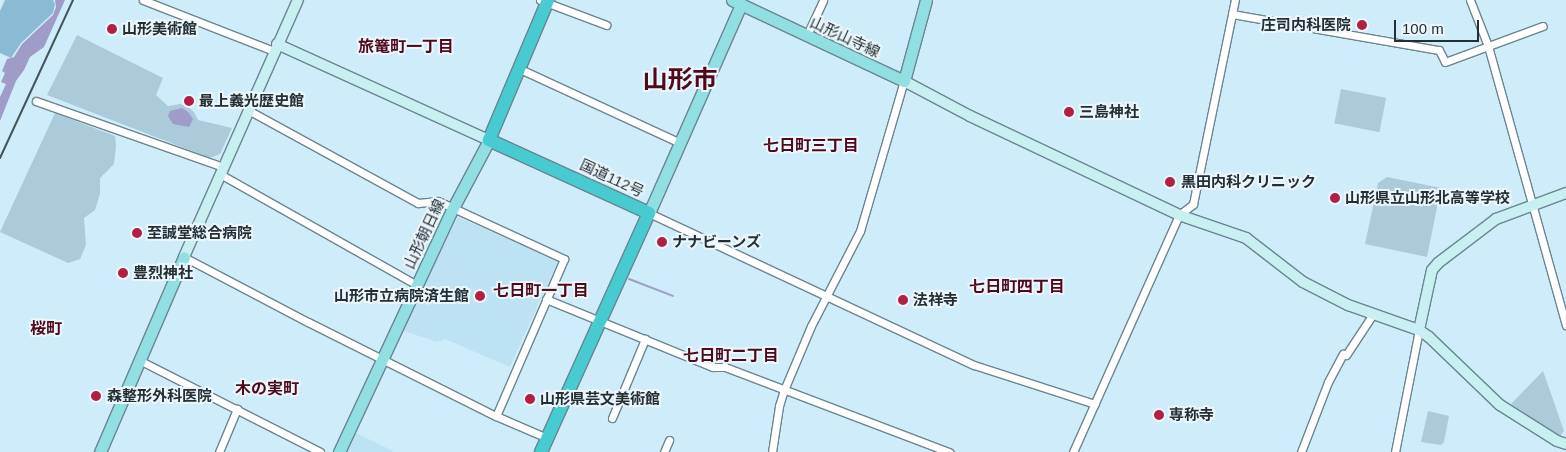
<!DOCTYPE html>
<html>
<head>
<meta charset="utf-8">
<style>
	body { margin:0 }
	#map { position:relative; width:1566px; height:452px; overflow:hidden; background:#cfecfa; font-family:Arial,"Noto Sans JP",sans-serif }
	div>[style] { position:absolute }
	.built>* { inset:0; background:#bde2f4 }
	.green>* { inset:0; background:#abcada; transform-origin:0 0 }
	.forest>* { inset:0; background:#8bbbd2 }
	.water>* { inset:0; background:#9f9dc7 }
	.stream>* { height:2px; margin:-1px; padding:0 1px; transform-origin:1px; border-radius:1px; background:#9f9dc7 }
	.roads { filter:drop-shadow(1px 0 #6a8591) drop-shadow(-1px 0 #6a8591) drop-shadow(0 1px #6a8591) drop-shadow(0 -1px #6a8591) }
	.street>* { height:7px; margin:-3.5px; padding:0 3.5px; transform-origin:3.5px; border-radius:3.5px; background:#fff }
	.secondary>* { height:10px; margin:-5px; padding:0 5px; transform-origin:5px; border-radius:5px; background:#c8eff1 }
	.primary>* { height:11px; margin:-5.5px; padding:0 5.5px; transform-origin:5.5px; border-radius:5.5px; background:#91dfe3 }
	.highway>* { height:12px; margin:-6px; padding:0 6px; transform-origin:6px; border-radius:6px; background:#47cad0 }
	.rail>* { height:2px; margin:-1px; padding:0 1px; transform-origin:1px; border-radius:1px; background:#45535a }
	.dots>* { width:14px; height:14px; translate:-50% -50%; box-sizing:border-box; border:2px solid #ebf6fc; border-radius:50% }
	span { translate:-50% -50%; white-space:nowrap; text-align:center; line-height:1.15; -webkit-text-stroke:4px #ebf6fc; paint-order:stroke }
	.poi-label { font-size:15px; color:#242f34; font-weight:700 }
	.right { translate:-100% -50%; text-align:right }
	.left { translate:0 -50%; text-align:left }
	.street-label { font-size:15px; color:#242f34 }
	.neighbourhood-label { font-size:16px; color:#4f0919; font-weight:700 }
	.town-label { font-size:25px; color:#4f0919; font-weight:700 }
	.scale { position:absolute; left:1394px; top:20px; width:85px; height:22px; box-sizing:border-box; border:2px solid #242f34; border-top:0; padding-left:6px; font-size:15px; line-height:18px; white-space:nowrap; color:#242f34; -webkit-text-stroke:4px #ebf6fc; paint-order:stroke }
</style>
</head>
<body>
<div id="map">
	<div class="built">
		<div style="clip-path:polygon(458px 217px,558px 261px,510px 367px,445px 339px,437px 342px,401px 330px)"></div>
		<div style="clip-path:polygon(352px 431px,393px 451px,392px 452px,341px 452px)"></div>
	</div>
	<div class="green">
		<div style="clip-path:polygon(77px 35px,163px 78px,156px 95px,168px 106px,180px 104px,187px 106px,194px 112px,198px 120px,232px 128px,220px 154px,210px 158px,47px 95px)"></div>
		<div style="left:1341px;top:89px;width:46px;height:35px;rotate:11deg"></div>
		<div style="clip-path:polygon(55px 113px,115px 136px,116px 146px,114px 164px,100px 178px,100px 194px,95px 210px,84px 218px,86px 245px,80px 259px,68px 263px,0 232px)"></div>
		<div style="clip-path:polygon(1387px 177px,1441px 188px,1427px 257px,1365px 244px,1378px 183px)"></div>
		<div style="clip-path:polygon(1543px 371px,1564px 431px,1559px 437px,1511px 404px)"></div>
		<div style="clip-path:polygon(1428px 411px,1449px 416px,1444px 442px,1441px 445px,1421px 442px)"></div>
	</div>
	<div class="forest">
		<div style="clip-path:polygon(5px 0,53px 0,55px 4px,53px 13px,21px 43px,11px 58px,0 53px,0 11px)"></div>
	</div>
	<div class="water">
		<div style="clip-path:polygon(55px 0,65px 0,44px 47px,30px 57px,24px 70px,16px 81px,0 121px,0 97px,6px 84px,1px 82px,5px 73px,2px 71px,7px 59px,14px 57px,22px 44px,53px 15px,56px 7px)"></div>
		<div style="clip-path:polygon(182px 108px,188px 112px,193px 119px,189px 127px,173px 124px,168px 116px,170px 111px)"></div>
	</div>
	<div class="stream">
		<div style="left:629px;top:279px;width:47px;rotate:21.1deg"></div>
	</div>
	<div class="roads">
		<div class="street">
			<div style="left:143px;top:0;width:141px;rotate:21.3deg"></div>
			<div style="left:540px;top:0;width:71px;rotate:20.7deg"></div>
			<div style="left:1470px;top:0;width:49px;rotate:68.6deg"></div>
			<div style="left:1488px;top:46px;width:290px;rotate:74.4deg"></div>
			<div style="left:1232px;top:14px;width:210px;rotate:9.9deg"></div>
			<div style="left:1439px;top:50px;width:13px;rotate:63deg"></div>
			<div style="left:1445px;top:62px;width:104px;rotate:-20.2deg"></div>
			<div style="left:807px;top:35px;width:38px;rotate:-65deg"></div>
			<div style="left:520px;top:69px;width:176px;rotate:24.8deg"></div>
			<div style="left:36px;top:101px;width:198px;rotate:19.4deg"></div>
			<div style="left:248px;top:110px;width:194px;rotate:28.7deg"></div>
			<div style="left:418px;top:203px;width:20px;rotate:-6deg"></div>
			<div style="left:438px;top:201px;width:139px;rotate:24.7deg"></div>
			<div style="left:564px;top:259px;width:171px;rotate:113.4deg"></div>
			<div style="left:220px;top:174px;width:226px;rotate:29.4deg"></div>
			<div style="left:649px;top:213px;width:359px;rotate:25.1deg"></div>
			<div style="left:974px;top:365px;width:127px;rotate:17.9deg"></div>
			<div style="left:184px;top:257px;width:140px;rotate:27.7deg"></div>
			<div style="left:308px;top:322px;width:210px;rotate:26.6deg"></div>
			<div style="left:496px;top:416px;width:56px;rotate:23.3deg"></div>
			<div style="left:546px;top:299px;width:180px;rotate:22.2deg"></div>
			<div style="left:713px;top:367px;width:12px"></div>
			<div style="left:725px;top:367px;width:240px;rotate:20.8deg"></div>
			<div style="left:1346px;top:355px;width:49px;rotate:-56.6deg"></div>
			<div style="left:139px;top:360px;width:203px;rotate:26.9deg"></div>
			<div style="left:612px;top:418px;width:86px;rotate:-67.3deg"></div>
			<div style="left:219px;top:452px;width:47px;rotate:-67.3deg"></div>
			<div style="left:664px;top:452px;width:13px;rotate:-67deg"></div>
			<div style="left:772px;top:452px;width:47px;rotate:-81.3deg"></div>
			<div style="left:779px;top:406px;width:17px;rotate:-73deg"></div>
			<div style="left:784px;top:390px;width:69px;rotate:-67.1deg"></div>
			<div style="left:811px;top:326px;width:107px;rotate:-62.7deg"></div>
			<div style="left:860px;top:231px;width:156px;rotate:-73.7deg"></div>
			<div style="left:1073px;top:452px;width:260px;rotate:-65.9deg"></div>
			<div style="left:1179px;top:215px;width:18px;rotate:-38deg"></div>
			<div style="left:1193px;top:204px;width:208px;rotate:-78.4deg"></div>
			<div style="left:1301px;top:452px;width:75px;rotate:-68.9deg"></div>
			<div style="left:1328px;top:382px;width:32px;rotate:-62deg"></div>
			<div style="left:1395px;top:452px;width:124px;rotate:-78.9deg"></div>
		</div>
		<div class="secondary">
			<div style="left:277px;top:44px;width:233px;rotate:24.4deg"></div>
			<div style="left:904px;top:81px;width:75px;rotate:27.9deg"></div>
			<div style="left:970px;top:116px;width:231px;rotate:25.3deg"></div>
			<div style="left:1179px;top:215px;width:71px;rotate:18.9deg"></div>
			<div style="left:1246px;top:238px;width:72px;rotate:37.7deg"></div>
			<div style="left:1303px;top:282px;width:51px;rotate:27.1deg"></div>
			<div style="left:1348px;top:305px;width:75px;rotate:19.4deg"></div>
			<div style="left:1419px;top:330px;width:12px;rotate:35deg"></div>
			<div style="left:1429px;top:337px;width:98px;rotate:43.8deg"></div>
			<div style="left:1500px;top:405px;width:67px;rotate:32.3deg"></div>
			<div style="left:1557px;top:441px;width:9px;rotate:18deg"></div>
			<div style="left:184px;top:257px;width:281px;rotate:-66.1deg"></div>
			<div style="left:1419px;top:330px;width:61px;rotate:-77.8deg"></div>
			<div style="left:1432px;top:270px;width:9px;rotate:-49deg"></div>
			<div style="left:1438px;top:263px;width:73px;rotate:-37.2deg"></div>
			<div style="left:1496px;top:219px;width:75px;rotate:-20.4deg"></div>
		</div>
		<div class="primary">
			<div style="left:732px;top:0;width:190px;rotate:25.2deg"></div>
			<div style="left:904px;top:81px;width:84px;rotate:-74.8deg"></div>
			<div style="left:649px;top:213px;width:228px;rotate:-66.2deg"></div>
			<div style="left:100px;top:452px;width:212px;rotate:-66.7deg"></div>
			<div style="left:339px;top:452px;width:269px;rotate:-65deg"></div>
			<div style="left:453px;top:208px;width:77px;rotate:-62.1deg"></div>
		</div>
		<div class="highway">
			<div style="left:541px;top:452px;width:262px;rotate:-65.7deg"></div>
			<div style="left:649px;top:213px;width:176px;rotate:-155.5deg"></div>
			<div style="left:489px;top:140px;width:152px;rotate:-67.1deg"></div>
		</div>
	</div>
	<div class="rail">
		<div style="left:0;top:158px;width:174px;rotate:-65.2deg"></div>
	</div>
	<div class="dots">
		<div style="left:1362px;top:25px;background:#b21f42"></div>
		<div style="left:112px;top:29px;background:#b21f42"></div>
		<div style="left:189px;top:101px;background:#b21f42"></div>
		<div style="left:1069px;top:112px;background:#b21f42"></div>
		<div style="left:1170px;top:182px;background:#b21f42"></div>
		<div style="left:1335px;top:198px;background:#b21f42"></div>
		<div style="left:137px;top:233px;background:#b21f42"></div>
		<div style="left:662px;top:242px;background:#b21f42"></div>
		<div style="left:123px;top:273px;background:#b21f42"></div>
		<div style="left:480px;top:296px;background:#b21f42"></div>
		<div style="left:903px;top:300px;background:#b21f42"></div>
		<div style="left:96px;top:396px;background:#b21f42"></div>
		<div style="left:530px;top:399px;background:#b21f42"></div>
		<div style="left:1159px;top:415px;background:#b21f42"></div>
	</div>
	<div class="poi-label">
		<span class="right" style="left:1351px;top:25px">庄司内科医院</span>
		<span class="left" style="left:122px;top:29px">山形美術館</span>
		<span class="left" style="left:199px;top:101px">最上義光歴史館</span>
		<span class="left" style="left:1079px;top:112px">三島神社</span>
		<span class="left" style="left:1181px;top:182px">黒田内科クリニック</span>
		<span class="left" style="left:1345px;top:198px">山形県立山形北高等学校</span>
		<span class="left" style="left:147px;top:233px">至誠堂総合病院</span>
		<span class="left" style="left:672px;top:242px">ナナビーンズ</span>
		<span class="left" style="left:133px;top:273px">豊烈神社</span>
		<span class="right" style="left:469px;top:296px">山形市立病院済生館</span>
		<span class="left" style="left:913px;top:300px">法祥寺</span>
		<span class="left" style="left:107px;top:396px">森整形外科医院</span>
		<span class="left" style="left:540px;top:399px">山形県芸文美術館</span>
		<span class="left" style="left:1169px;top:415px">専称寺</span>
	</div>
	<div class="street-label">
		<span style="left:845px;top:37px;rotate:25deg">山形山寺線</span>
		<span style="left:612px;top:178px;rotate:25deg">国道112号</span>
		<span style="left:424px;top:234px;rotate:-65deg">山形朝日線</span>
	</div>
	<div class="neighbourhood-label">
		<span style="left:406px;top:47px">旅篭町一丁目</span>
		<span style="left:811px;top:146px">七日町三丁目</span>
		<span style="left:1017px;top:287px">七日町四丁目</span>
		<span style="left:541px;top:291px">七日町一丁目</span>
		<span style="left:46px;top:329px">桜町</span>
		<span style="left:731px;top:356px">七日町二丁目</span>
		<span style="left:267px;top:389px">木の実町</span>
	</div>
	<div class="town-label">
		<span style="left:680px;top:79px">山形市</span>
	</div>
	<div class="scale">100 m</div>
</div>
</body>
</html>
